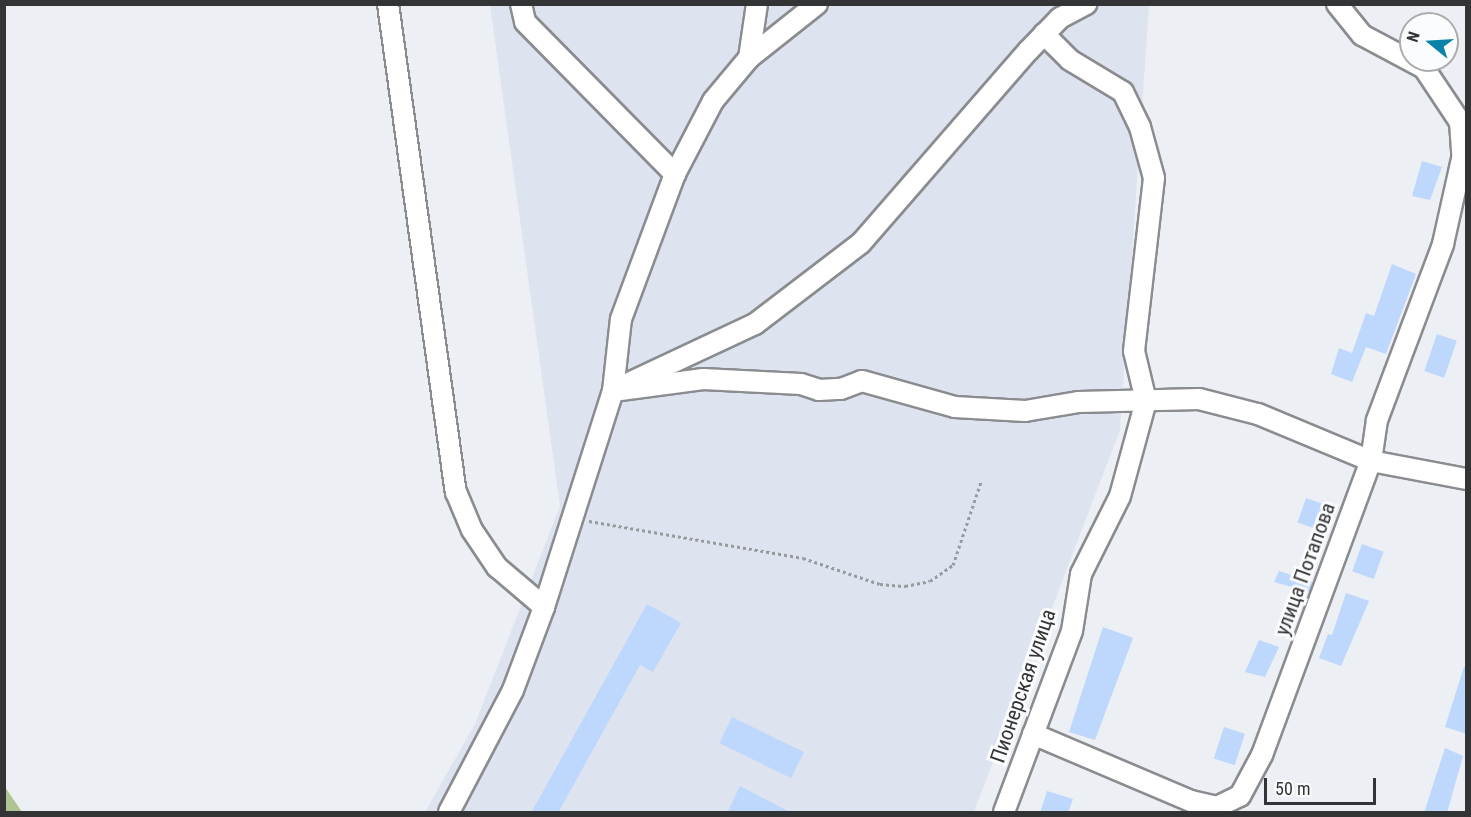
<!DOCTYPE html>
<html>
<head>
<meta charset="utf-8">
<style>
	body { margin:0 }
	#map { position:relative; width:1471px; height:817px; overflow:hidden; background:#eceff3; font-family:"Roboto Condensed",sans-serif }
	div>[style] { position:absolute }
	.built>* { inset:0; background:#dee4ef }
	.forest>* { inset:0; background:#aec591 }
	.building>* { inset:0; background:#bed7fd; transform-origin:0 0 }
	.path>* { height:3px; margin-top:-1.5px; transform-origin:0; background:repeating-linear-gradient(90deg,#989a9d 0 3px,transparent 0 6px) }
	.roads { filter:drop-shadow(2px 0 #8a8c90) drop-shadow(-2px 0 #8a8c90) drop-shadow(0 2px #8a8c90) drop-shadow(0 -2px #8a8c90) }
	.minor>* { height:20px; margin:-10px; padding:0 10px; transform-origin:10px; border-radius:10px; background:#fff }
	span { translate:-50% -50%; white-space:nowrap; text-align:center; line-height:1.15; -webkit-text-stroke:6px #fbfcfe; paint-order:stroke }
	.street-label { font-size:21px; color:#333435 }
	.frame { position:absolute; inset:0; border:6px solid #333435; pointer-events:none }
	.north { position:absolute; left:1399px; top:12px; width:60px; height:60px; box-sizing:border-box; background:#fbfcfe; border:2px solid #abacae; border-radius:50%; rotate:288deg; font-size:16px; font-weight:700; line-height:24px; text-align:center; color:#333435 }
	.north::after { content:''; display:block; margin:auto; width:21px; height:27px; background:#0983a8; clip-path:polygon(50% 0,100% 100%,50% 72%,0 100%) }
	.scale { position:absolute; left:1264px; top:778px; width:112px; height:27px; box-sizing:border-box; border:3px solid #333435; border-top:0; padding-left:8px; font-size:18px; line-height:21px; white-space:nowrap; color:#333435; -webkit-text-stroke:4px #fbfcfe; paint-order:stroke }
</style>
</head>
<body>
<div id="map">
	<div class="built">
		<div style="clip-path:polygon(490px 5px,1149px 5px,1120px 430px,974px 812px,425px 812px,475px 724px,560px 506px)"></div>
	</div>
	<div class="forest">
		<div style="clip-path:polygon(5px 787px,22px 812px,5px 812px)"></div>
	</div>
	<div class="building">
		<div style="clip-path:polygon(1422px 161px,1442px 167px,1430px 200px,1412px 196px)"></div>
		<div style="clip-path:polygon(1392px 264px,1416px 274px,1386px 354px,1366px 347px,1352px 382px,1331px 374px,1339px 348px,1352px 353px,1366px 313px,1374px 316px)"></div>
		<div style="left:1437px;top:334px;width:21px;height:39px;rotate:19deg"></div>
		<div style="left:1306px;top:498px;width:31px;height:26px;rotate:19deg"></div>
		<div style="left:1362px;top:544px;width:23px;height:29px;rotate:20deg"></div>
		<div style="clip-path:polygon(1279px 571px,1312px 582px,1310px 592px,1274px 582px)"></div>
		<div style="clip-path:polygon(1346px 593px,1369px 601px,1341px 666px,1319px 658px,1328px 634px,1332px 635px)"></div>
		<div style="clip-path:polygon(647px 604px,681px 623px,653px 672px,640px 665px,558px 813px,531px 813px)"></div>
		<div style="clip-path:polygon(1103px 627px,1133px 638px,1095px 740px,1069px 732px)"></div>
		<div style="clip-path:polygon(1259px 640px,1279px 647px,1265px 677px,1245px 672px)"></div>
		<div style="clip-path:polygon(1464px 667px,1467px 667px,1467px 734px,1445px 727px)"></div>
		<div style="left:732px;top:717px;width:80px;height:29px;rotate:26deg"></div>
		<div style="left:1224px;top:727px;width:22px;height:33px;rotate:18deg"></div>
		<div style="clip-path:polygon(1445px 748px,1463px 756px,1447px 813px,1424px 813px)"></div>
		<div style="clip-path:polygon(740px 786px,792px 813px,727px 813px)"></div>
		<div style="clip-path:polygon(1047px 791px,1073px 799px,1068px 813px,1040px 813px)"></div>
	</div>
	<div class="path">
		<div style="left:589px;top:521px;width:217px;rotate:9.8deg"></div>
		<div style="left:803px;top:558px;width:81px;rotate:18.7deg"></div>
		<div style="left:880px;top:584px;width:25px;rotate:5deg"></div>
		<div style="left:905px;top:586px;width:25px;rotate:-11deg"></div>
		<div style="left:930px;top:581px;width:28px;rotate:-35deg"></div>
		<div style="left:953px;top:565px;width:88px;rotate:-71.4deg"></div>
	</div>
	<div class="roads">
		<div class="minor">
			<div style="left:388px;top:4px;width:493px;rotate:82.1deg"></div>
			<div style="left:456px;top:492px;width:41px;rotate:67.2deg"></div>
			<div style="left:472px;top:530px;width:45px;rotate:56deg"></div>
			<div style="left:497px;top:567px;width:62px;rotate:40.4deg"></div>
			<div style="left:521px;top:4px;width:18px;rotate:77deg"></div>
			<div style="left:525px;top:22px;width:214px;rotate:45.4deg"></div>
			<div style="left:1337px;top:4px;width:40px;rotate:51deg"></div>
			<div style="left:1362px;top:35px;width:70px;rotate:28deg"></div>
			<div style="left:1424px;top:68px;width:65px;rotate:56.3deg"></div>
			<div style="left:1460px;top:122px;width:32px;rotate:86deg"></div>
			<div style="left:749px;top:58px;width:55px;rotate:-81.6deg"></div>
			<div style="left:631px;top:382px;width:137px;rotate:-25.1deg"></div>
			<div style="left:755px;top:324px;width:133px;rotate:-37.4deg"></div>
			<div style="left:861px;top:243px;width:254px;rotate:-49deg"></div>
			<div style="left:1028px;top:51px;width:46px;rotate:-45.9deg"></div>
			<div style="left:1060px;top:18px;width:30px;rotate:-28deg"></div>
			<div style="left:613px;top:391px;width:91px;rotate:-7.6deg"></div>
			<div style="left:703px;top:379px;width:98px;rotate:2.9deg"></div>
			<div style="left:801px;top:384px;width:19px;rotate:18deg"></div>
			<div style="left:819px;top:390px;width:22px;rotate:-3deg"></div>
			<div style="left:841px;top:389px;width:22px;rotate:-21deg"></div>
			<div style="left:862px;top:381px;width:97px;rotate:15.6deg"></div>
			<div style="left:955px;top:407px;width:70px;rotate:3.3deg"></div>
			<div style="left:1025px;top:411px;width:55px;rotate:-9.5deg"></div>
			<div style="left:1079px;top:402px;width:120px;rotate:-1.4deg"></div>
			<div style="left:1199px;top:399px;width:61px;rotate:14.3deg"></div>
			<div style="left:1258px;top:414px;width:122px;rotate:22.6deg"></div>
			<div style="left:1371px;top:461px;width:97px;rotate:10.7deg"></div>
			<div style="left:1033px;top:734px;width:172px;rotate:23deg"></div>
			<div style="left:1191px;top:801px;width:27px;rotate:13deg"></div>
			<div style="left:1217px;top:807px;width:25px;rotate:-26deg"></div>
			<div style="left:1240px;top:796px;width:47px;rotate:-61.8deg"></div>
			<div style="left:1262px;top:755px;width:314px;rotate:-69.7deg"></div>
			<div style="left:1371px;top:461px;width:41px;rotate:-81.7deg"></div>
			<div style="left:1377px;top:420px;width:188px;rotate:-69.4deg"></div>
			<div style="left:1443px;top:244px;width:106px;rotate:-77.4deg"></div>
			<div style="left:449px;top:812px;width:138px;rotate:-62.3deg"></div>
			<div style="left:513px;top:690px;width:89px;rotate:-69.5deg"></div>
			<div style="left:544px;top:607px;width:227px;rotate:-72.3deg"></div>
			<div style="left:613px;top:391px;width:72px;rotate:-83.7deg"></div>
			<div style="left:621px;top:319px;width:155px;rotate:-69.6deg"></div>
			<div style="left:675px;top:174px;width:82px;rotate:-62.5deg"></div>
			<div style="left:713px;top:101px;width:56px;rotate:-50.1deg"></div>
			<div style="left:749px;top:58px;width:87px;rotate:-38.5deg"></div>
			<div style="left:1004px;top:812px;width:193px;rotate:-69.4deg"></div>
			<div style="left:1072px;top:631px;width:58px;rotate:-81deg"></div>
			<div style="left:1081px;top:574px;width:87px;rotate:-63.4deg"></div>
			<div style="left:1120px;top:496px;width:98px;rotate:-74.7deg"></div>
			<div style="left:1146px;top:401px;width:51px;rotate:-103.5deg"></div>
			<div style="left:1134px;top:351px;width:174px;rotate:-83.4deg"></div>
			<div style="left:1154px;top:178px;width:53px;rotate:-105.4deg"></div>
			<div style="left:1140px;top:127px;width:39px;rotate:-116deg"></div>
			<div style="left:1123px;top:92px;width:62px;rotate:-148.9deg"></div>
			<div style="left:1070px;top:60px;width:37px;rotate:-135deg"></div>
		</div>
	</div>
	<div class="street-label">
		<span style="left:1305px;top:569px;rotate:-70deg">улица Потапова</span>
		<span style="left:1023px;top:686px;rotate:-71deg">Пионерская улица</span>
	</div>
	<div class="frame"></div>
	<div class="north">N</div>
	<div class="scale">50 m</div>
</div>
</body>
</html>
